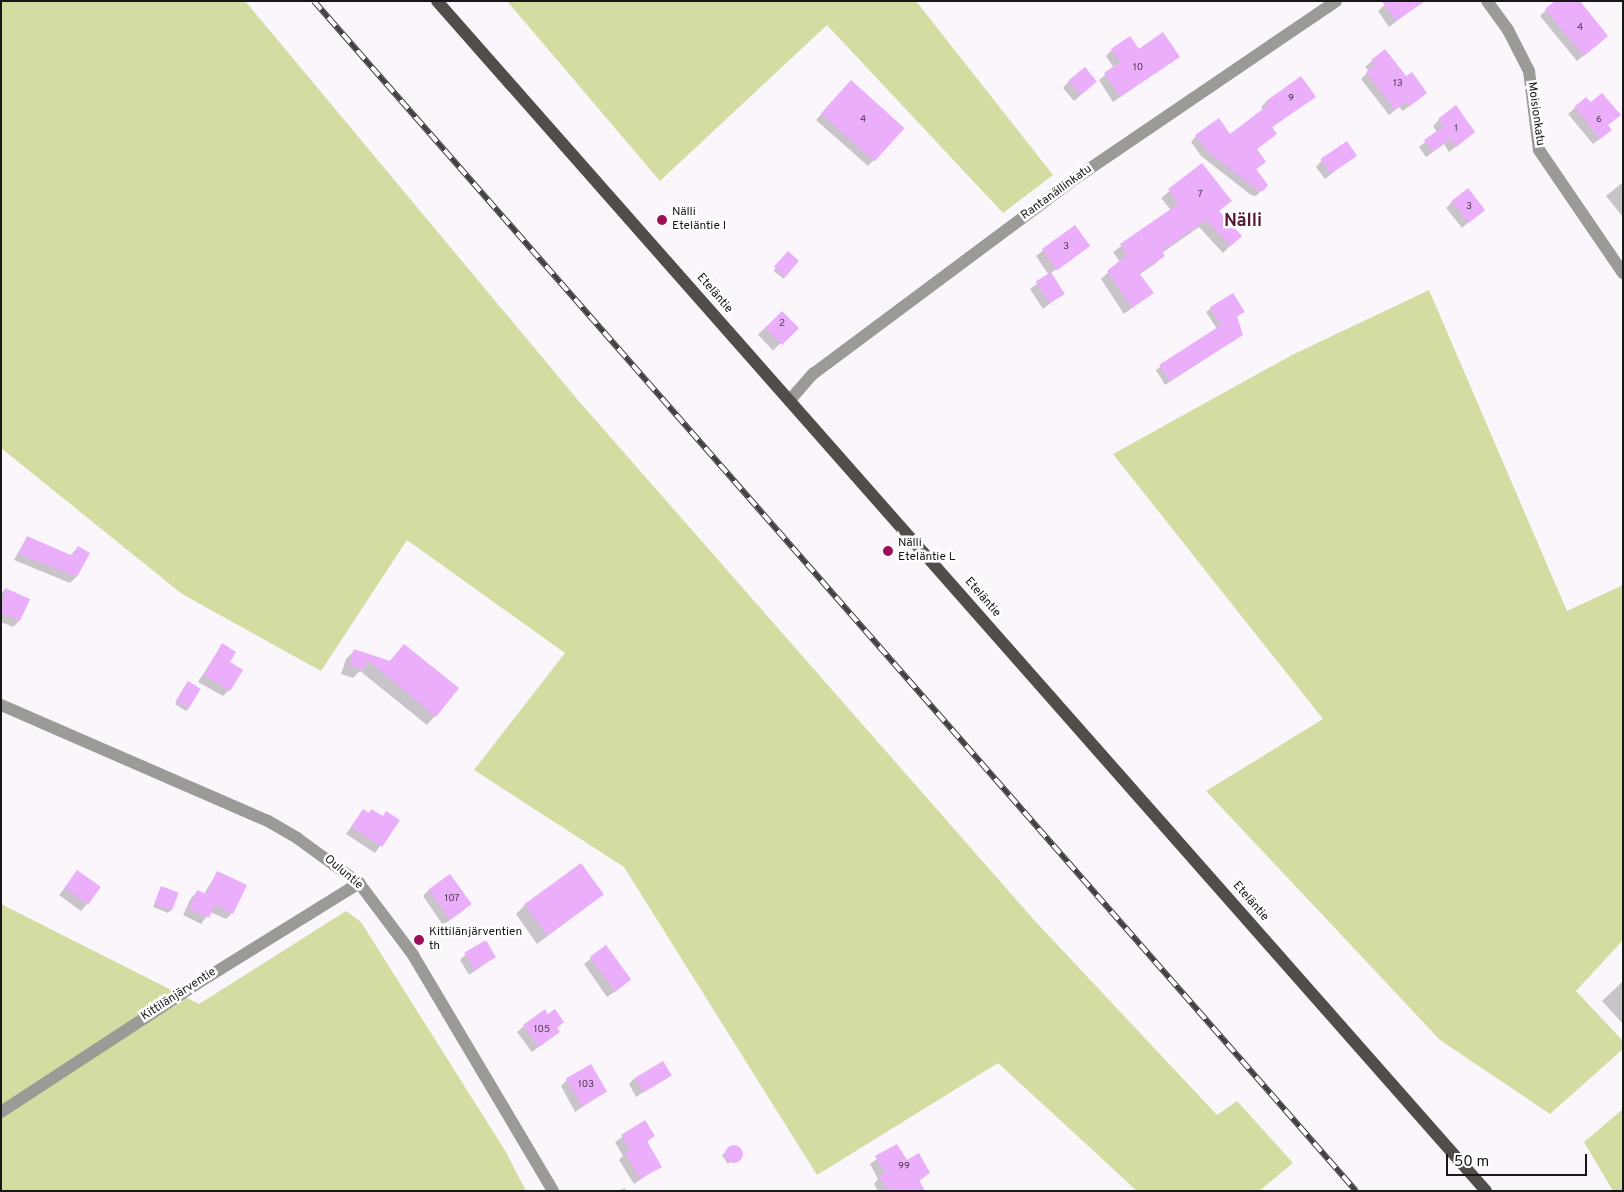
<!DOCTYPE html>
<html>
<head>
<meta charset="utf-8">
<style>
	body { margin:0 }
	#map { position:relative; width:1624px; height:1192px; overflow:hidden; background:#fbf6fc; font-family:Overpass,sans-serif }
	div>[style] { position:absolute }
	.green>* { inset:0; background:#d4dca2 }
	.shadow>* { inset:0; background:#0003; transform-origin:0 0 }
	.building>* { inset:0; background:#ebaefa; transform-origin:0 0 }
	.round { border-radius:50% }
	.minor>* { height:12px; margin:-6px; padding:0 6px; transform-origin:6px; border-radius:6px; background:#9c9a97 }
	.major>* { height:12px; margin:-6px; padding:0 6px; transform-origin:6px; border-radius:6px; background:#514e4a }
	.rail>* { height:5.5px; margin-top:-2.75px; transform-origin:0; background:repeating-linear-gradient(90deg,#fff 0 11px,#423f42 0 22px); box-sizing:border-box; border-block:1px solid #423f42 }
	.dots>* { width:14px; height:14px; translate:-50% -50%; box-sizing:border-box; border:2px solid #fff; border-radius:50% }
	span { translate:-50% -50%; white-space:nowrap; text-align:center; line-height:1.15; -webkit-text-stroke:5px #fff; paint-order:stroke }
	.number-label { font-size:10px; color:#4d3c50 }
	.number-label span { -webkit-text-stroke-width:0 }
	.street-label { font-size:12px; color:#181618 }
	.poi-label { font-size:12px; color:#181618 }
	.left { translate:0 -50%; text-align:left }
	.district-label { font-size:18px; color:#581732; font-weight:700 }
	.frame { position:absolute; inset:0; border:2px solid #181618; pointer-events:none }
	.scale { position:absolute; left:1446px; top:1154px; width:141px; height:22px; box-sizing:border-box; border:2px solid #181618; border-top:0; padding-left:6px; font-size:15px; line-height:18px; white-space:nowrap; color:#181618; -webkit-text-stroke:4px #fff; paint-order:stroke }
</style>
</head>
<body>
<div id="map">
	<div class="green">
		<div style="clip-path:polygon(1px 1px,245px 1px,577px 399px,1034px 920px,1217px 1115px,1237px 1101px,1293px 1163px,1259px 1191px,1137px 1191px,998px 1063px,817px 1175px,624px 867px,474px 770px,565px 653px,407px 540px,321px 671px,182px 594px,1px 448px)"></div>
		<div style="clip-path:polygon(507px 1px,916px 1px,1053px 175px,1003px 213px,827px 25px,660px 181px)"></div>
		<div style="clip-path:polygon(1429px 290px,1567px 611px,1623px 585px,1623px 940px,1576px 991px,1623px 1041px,1623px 1049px,1550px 1114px,1440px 1040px,1206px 791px,1323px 719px,1113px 454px,1292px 355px)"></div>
		<div style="clip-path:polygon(1px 904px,199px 1004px,346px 911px,361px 922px,506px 1152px,526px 1191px,1px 1191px)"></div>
		<div style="clip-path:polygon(1623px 1109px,1623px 1191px,1613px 1191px,1584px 1142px)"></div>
	</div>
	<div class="shadow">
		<div style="clip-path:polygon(1389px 1px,1419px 4px,1389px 27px,1378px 11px)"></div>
		<div style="clip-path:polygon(1546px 10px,1601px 42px,1577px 61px,1540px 16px)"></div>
		<div style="clip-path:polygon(1112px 50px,1138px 51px,1178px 57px,1113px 102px,1099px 80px,1114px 68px,1106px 56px)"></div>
		<div style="clip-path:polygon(1385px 50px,1406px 78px,1426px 93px,1403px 111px,1399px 107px,1389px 115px,1361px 79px,1369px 71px,1365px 67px)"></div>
		<div style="clip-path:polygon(1301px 78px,1314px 97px,1271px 128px,1275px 134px,1256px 150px,1265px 162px,1255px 170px,1267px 185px,1256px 196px,1251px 195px,1201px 156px,1191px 142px,1196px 136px,1230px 135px,1263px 111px,1261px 107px,1266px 102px)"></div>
		<div style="clip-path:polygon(1069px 81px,1089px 88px,1074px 101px,1063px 88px)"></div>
		<div style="clip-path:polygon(845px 88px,903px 128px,868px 166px,816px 120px)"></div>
		<div style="clip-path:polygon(1575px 108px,1607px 126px,1604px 136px,1593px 144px,1568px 114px)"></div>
		<div style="clip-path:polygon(1439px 120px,1474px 132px,1449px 152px,1444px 144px,1426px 157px,1419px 147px,1437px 132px,1433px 126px)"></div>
		<div style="clip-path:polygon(1355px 155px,1325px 179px,1316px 167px,1322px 160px)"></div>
		<div style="clip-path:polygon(1202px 165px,1230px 201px,1218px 212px,1233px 243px,1223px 253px,1199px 227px,1162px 253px,1164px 255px,1156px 263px,1139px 275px,1152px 293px,1124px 314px,1101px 279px,1120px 262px,1113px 252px,1171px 210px,1161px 198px)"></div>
		<div style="clip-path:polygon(1623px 182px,1623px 217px,1606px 196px)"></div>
		<div style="clip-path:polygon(1452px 202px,1483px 210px,1462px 228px,1446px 208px)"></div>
		<div style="clip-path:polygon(1074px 227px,1088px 245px,1050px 274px,1063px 293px,1043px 309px,1030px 289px,1049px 275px,1036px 256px)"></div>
		<div style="left:788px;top:253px;width:13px;height:23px;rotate:39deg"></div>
		<div style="clip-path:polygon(1211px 308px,1243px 311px,1236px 318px,1242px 335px,1165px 385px,1156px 370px,1217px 329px,1206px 312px)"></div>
		<div style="left:782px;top:312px;width:22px;height:33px;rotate:47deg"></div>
		<div style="clip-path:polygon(27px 537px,70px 556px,78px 547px,76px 577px,70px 583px,14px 560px)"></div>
		<div style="clip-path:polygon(5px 590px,19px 621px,13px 627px,1px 622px,1px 593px)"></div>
		<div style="clip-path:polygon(222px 645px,229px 663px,229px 690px,223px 696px,198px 682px)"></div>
		<div style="clip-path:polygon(404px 645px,435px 716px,427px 725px,360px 671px,353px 678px,341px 674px,346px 659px,355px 650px,389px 662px)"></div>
		<div style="clip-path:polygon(188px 683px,189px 708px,186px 711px,175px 704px)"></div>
		<div style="clip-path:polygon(363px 811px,382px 817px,386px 813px,398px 820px,375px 853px,346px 834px)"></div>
		<div style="clip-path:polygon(77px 872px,87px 904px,81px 911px,59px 895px)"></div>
		<div style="clip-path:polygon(217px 873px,232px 913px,226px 919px,210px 912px,201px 924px,183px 915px,191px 898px,198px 891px,204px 894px)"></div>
		<div style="clip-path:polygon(162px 888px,171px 910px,168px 913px,153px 907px)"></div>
		<div style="clip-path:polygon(429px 890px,464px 910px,443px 925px,423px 896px)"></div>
		<div style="clip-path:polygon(602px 895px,537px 944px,516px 914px,525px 905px)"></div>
		<div style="clip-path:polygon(606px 947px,623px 986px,607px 997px,584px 964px)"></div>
		<div style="clip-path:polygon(466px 954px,495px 957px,469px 975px,460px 960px)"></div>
		<div style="clip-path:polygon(1623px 981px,1623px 1024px,1602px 1001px)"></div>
		<div style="clip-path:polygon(524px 1026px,559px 1032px,532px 1052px,517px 1032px)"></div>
		<div style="clip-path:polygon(670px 1076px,636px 1097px,629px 1084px,635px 1078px)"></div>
		<div style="clip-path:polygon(567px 1080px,605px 1092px,575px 1112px,561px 1086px)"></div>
		<div style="clip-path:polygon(645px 1122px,653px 1136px,646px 1143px,660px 1166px,634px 1184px,619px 1160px,623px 1156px,615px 1142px)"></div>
		<div style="clip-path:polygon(897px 1145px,907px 1162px,929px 1173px,918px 1182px,923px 1191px,878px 1191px,874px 1184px,878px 1179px,870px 1164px)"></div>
		<div style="left:735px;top:1146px;width:11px;height:16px;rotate:56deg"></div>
		<div style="clip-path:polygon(625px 1188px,626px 1191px,617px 1191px)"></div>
	</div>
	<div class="building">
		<div style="clip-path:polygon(1382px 1px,1425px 1px,1396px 21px)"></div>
		<div style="clip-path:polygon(1555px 1px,1580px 1px,1608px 36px,1584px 56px,1545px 9px)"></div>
		<div style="clip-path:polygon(1163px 32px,1180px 57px,1120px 97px,1104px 73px,1120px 62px,1111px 49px,1130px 36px,1139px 49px)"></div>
		<div style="clip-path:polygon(1385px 49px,1406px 76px,1412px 72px,1427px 93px,1410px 106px,1406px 102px,1395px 110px,1366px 72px,1375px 65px,1371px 60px)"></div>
		<div style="left:1085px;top:67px;width:19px;height:21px;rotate:51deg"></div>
		<div style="clip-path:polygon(1301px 76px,1316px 97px,1272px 127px,1277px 134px,1257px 149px,1266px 162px,1256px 169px,1268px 185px,1263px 191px,1257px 190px,1207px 151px,1195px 135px,1219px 118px,1230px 134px,1268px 105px,1266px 101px)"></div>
		<div style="left:851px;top:80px;width:72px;height:45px;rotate:42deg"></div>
		<div style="clip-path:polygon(1602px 93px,1621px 115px,1608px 125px,1612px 130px,1600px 139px,1574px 107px,1586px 97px,1591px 102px)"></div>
		<div style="clip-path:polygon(1456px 105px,1475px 132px,1456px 147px,1450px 139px,1433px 152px,1424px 140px,1444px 126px,1438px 119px)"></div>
		<div style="left:1347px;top:141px;width:18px;height:32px;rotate:56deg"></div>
		<div style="clip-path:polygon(1202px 163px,1232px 201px,1219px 211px,1242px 236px,1231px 246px,1206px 220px,1162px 251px,1165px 256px,1139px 273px,1154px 293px,1132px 308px,1107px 271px,1127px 255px,1120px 244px,1178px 204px,1168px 189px)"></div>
		<div style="left:1468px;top:188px;width:28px;height:21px;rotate:52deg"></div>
		<div style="left:1075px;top:225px;width:26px;height:41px;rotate:54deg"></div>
		<div style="left:788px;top:251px;width:15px;height:21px;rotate:42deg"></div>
		<div style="left:1051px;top:272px;width:26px;height:18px;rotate:58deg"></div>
		<div style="clip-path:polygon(1233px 293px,1245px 312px,1237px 316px,1243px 335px,1170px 381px,1159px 365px,1221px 325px,1210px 307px)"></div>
		<div style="left:782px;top:311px;width:24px;height:24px;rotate:45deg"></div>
		<div style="clip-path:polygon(27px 536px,73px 556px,78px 546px,90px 553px,77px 577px,19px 554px)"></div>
		<div style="clip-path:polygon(5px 588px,30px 599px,20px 621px,1px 613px)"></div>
		<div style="clip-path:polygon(222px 643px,236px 652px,230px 662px,243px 670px,230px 691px,204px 675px)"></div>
		<div style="clip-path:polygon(404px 644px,459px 688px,436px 717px,367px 660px,364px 670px,349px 665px,354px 649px,390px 661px)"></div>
		<div style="left:188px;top:681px;width:15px;height:23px;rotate:32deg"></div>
		<div style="clip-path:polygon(363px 809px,369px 813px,371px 809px,383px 816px,386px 811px,400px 820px,382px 847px,351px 827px)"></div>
		<div style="left:581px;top:863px;width:39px;height:70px;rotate:54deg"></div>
		<div style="left:77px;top:870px;width:29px;height:22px;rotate:35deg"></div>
		<div style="clip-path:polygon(217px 871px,247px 885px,233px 914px,215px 905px,209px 918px,189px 909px,197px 890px,206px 894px)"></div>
		<div style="left:450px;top:874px;width:37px;height:27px;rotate:54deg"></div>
		<div style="left:161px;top:886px;width:19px;height:19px;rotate:21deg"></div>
		<div style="left:486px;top:940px;width:20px;height:25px;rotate:60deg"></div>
		<div style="left:606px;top:945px;width:43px;height:20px;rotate:54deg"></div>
		<div style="clip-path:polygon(545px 1009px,548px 1014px,555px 1009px,564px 1022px,557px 1028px,560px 1032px,539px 1047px,523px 1025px)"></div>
		<div style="left:663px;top:1061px;width:17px;height:33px;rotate:59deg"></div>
		<div style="left:591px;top:1064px;width:32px;height:29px;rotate:60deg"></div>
		<div style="clip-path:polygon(645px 1120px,655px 1136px,647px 1141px,662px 1167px,640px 1179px,625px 1153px,630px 1150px,621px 1135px)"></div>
		<div style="clip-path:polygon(897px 1144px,907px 1160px,919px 1153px,930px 1173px,919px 1180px,925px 1191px,888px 1191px,879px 1176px,885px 1173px,875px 1156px)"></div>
		<div class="round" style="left:725px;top:1145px;width:18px;height:18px"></div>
	</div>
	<div class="minor">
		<div style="left:1487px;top:1px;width:36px;rotate:54deg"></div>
		<div style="left:1508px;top:30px;width:46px;rotate:62.9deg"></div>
		<div style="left:1529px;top:71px;width:80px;rotate:82.8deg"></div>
		<div style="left:1539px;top:150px;width:149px;rotate:55.7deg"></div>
		<div style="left:790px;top:400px;width:35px;rotate:-49deg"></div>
		<div style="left:813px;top:374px;width:324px;rotate:-36.7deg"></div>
		<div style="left:1073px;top:180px;width:318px;rotate:-34.2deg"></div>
		<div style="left:1px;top:705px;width:291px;rotate:23.5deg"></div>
		<div style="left:268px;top:821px;width:34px;rotate:30deg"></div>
		<div style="left:297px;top:838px;width:77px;rotate:36deg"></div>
		<div style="left:359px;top:883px;width:90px;rotate:53.1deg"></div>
		<div style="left:413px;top:955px;width:274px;rotate:59.3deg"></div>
		<div style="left:1px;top:1112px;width:235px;rotate:-33.2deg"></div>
		<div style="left:198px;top:983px;width:190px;rotate:-31.8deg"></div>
	</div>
	<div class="major">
		<div style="left:437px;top:1px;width:1586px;rotate:48.6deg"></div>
	</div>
	<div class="rail">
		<div style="left:314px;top:1px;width:1582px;rotate:48.79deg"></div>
	</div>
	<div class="dots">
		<div style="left:662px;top:220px;background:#9e0d57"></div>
		<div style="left:888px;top:551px;background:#9e0d57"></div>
		<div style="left:419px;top:940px;background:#9e0d57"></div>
	</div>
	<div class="number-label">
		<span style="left:1580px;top:28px">4</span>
		<span style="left:1138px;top:68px">10</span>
		<span style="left:1398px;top:84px">13</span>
		<span style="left:1291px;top:99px">9</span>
		<span style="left:863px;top:120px">4</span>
		<span style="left:1599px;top:120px">6</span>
		<span style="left:1456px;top:129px">1</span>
		<span style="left:1200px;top:195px">7</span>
		<span style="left:1469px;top:207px">3</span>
		<span style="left:1066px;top:247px">3</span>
		<span style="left:782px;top:324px">2</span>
		<span style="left:452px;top:899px">107</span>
		<span style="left:542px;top:1030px">105</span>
		<span style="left:586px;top:1085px">103</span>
		<span style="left:904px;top:1167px">99</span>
	</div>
	<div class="street-label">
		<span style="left:1535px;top:114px;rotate:82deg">Moisionkatu</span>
		<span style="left:1057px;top:193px;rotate:-36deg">Rantanällinkatu</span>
		<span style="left:714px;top:294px;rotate:49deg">Eteläntie</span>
		<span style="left:982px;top:598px;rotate:49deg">Eteläntie</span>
		<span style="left:343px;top:873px;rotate:40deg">Ouluntie</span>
		<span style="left:1250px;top:902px;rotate:49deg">Eteläntie</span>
		<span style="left:179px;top:995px;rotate:-33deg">Kittilänjärventie</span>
	</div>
	<div class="poi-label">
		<span class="left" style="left:672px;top:220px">Nälli<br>Eteläntie I</span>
		<span class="left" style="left:898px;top:551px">Nälli<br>Eteläntie L</span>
		<span class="left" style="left:429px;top:940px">Kittilänjärventien<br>th</span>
	</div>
	<div class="district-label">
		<span style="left:1243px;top:222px">Nälli</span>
	</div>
	<div class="frame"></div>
	<div class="scale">50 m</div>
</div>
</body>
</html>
